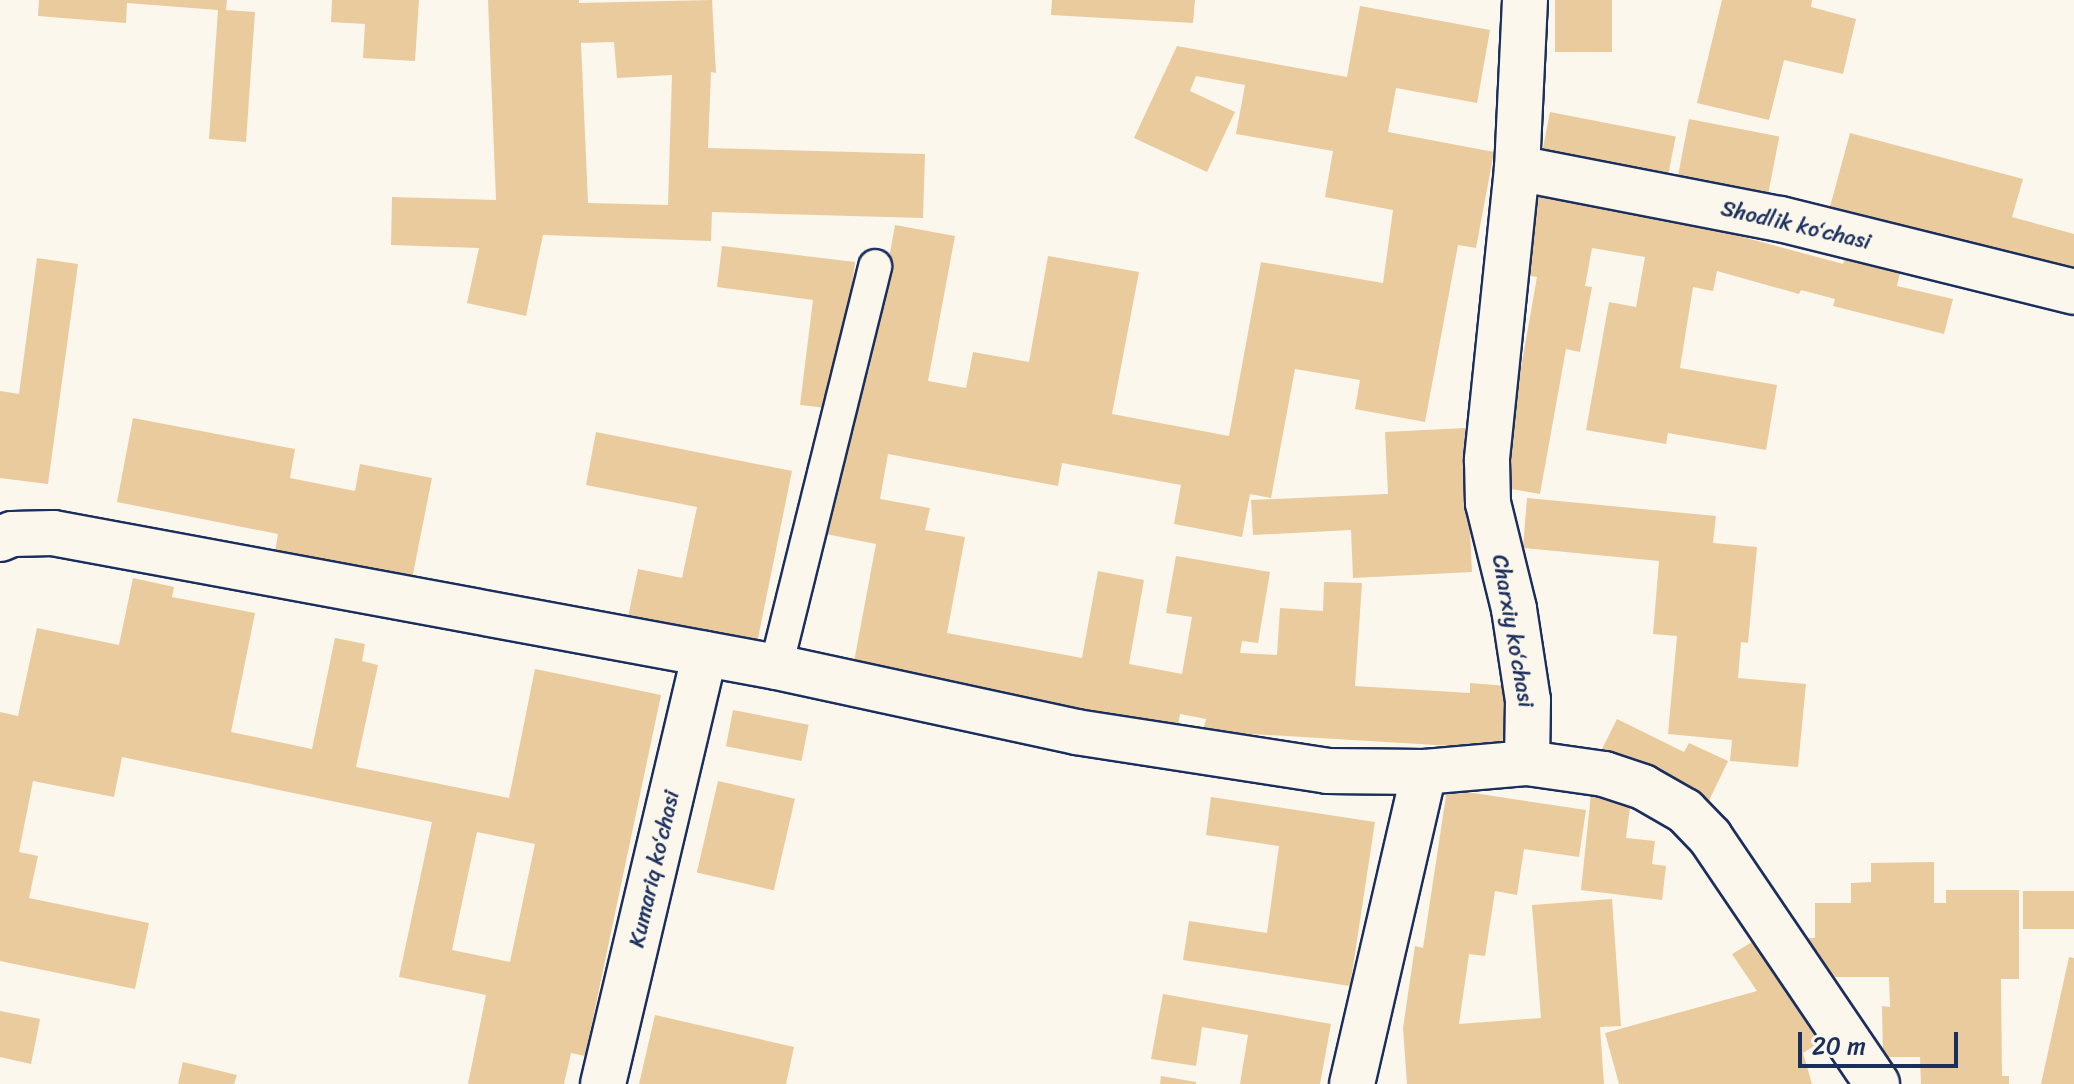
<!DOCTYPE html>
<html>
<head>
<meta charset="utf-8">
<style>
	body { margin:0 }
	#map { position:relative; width:2074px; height:1084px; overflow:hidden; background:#fbf7ec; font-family:Sriracha,sans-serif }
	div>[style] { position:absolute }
	.building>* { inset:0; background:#eacb9d; transform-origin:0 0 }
	.roads { filter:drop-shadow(2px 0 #1b2f5e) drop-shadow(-2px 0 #1b2f5e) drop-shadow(0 2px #1b2f5e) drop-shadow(0 -2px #1b2f5e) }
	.lane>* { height:32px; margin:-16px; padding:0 16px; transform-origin:16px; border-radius:16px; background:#fbf7ec }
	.street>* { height:44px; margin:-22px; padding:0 22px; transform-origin:22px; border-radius:22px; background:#fbf7ec }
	span { translate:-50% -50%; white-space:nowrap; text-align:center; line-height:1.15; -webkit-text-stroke:6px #fbf7ec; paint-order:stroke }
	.street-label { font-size:22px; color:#1b2f5e }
	.scale { position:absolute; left:1798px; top:1032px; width:160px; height:36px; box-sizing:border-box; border:4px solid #1b2f5e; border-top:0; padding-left:10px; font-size:24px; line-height:28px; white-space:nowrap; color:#1b2f5e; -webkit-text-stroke:6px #fbf7ec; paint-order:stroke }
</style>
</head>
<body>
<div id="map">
	<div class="building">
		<div style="clip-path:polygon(39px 0,227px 0,226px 10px,255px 12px,246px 142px,209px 139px,218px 10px,127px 3px,126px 23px,38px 16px)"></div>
		<div style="clip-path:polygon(332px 0,419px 0,415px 61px,363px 58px,365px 24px,331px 22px)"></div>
		<div style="clip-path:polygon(evenodd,488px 0,579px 0,579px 3px,712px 0,716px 73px,711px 72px,708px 148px,925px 154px,923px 218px,712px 212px,711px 241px,543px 235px,526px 316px,467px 303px,479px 248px,391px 245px,392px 197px,496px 200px,488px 0,614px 42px,617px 78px,672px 75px,668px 205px,588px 203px,581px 43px,614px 42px)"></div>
		<div style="clip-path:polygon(1052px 0,1195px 0,1193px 23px,1051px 15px)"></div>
		<div style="left:1555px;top:0;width:57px;height:52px"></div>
		<div style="clip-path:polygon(1722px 0,1812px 0,1811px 7px,1856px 19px,1843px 74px,1784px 60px,1769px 120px,1697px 103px)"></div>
		<div style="clip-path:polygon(1360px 6px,1490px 30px,1477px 103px,1396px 88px,1388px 132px,1494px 152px,1476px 248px,1458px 245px,1425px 422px,1355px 409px,1360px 380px,1295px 369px,1271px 498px,1250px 494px,1242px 537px,1174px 524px,1181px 485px,1062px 463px,1058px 486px,888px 454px,880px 499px,930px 508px,925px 530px,965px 537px,947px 633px,1082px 658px,1098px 571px,1144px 580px,1129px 664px,1182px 674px,1192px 617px,1166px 613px,1176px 556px,1270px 572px,1258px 643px,1242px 641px,1240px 653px,1277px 655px,1280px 608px,1323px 611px,1324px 582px,1362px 583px,1355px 686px,1470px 693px,1470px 683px,1507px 686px,1502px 749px,1203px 731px,1206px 719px,1180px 714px,1178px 726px,853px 667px,876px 544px,826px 534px,857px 368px,869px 371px,895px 225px,955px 236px,928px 381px,966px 388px,973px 352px,1029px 362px,1048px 256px,1139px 272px,1112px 414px,1229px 436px,1261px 262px,1383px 283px,1393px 210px,1325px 197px,1333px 151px,1236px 134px,1245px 85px,1196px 76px,1190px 91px,1235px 112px,1207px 172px,1134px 138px,1177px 46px,1347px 77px)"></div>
		<div style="left:1550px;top:112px;width:128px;height:52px;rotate:11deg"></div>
		<div style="left:1689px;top:119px;width:92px;height:71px;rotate:11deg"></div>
		<div style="clip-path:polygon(1850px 133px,2023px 179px,2012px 217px,2074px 234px,2074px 283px,1827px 218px)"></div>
		<div style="clip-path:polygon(1539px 186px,1727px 219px,1724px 232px,1843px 264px,1846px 255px,1901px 268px,1897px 286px,1953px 299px,1944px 334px,1833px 306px,1835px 299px,1801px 290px,1799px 294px,1717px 271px,1713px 291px,1693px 287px,1680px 368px,1777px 385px,1766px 450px,1668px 433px,1666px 444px,1586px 430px,1609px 302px,1636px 307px,1645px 257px,1592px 248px,1585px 286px,1592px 287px,1580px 352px,1566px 349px,1540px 494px,1500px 487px,1537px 277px,1523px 275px)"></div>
		<div style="clip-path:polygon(722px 246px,855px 262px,836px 409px,800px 405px,813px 300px,717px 287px)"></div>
		<div style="clip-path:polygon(37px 258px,78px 264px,48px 484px,0 478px,0 391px,19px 394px)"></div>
		<div style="clip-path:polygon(133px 418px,295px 449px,290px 478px,355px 491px,360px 464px,432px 478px,412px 579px,275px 553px,278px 534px,117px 502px)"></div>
		<div style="clip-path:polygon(1465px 428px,1472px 572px,1353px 578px,1351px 530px,1253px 535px,1251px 500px,1388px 494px,1385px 432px)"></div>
		<div style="clip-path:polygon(596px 432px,792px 471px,756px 648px,627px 622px,638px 569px,682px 578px,697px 507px,586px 485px)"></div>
		<div style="clip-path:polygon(1527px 498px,1716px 516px,1713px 543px,1757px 547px,1748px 643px,1741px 642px,1738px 678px,1806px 684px,1798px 767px,1730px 761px,1732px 740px,1668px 734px,1677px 636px,1653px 634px,1659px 561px,1523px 548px)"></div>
		<div style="clip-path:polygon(evenodd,133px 578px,174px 587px,172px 597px,255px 613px,231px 732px,312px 749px,335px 638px,365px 644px,362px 661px,378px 665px,356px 767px,509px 798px,535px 669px,661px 695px,585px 1056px,571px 1053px,564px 1084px,468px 1084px,486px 995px,399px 977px,432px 822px,122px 757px,114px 797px,33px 781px,19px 852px,38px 856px,29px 898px,149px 923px,135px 989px,0 961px,0 712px,18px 716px,37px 628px,119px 645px,133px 578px,477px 832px,535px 844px,510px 962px,452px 950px,477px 832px)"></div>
		<div style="left:733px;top:710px;width:77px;height:37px;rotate:11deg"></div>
		<div style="clip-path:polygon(1617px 719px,1684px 752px,1689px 743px,1728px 761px,1705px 809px,1598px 757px)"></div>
		<div style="left:718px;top:781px;width:79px;height:94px;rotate:13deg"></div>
		<div style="clip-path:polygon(1447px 789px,1586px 810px,1579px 857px,1524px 849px,1517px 895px,1495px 891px,1485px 956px,1469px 954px,1459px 1024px,1541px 1018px,1532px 905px,1612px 899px,1621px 1026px,1600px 1027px,1604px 1084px,1407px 1084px,1403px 1028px,1415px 946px,1423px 948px)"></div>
		<div style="clip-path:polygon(1591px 794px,1631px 799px,1626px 838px,1655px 841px,1652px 864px,1666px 866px,1662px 900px,1581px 890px)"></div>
		<div style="clip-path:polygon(1211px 797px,1375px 822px,1350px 986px,1183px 960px,1189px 921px,1267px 933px,1279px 846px,1206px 835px)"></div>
		<div style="clip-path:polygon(1934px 862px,1934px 903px,1946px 903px,1946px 890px,2019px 890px,2019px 979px,2001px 979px,2002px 1076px,2009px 1076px,2009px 1084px,1921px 1084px,1920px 1057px,1883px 1057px,1882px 1006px,1890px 1007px,1889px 977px,1823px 977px,1802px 938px,1815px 938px,1815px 903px,1851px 903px,1851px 883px,1871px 882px,1871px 863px)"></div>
		<div style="left:2023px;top:891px;width:51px;height:38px"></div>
		<div style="clip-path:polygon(1757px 939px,1822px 1041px,1803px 1053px,1812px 1084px,1619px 1084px,1605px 1033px,1757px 991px,1732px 954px)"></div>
		<div style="clip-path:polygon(2069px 957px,2074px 958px,2074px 1084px,2041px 1084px)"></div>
		<div style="clip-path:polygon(1163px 994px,1331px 1024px,1320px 1084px,1240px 1084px,1248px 1035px,1202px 1027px,1196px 1066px,1151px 1059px)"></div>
		<div style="clip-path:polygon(0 1011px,40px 1019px,31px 1064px,0 1057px)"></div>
		<div style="clip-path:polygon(655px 1015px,794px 1047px,786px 1084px,639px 1084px)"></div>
		<div style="clip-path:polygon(183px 1062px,237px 1075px,234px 1084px,178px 1084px)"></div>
		<div style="clip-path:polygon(1161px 1076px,1196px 1082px,1196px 1084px,1160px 1084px)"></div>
	</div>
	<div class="roads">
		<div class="lane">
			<div style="left:776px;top:667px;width:413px;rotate:-76.1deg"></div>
		</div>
		<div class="street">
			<div style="left:1525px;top:0;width:168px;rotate:92.7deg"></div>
			<div style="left:1517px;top:168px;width:294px;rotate:95.9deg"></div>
			<div style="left:1487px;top:460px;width:43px;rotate:88.7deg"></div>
			<div style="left:1488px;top:503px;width:109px;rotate:76.2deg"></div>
			<div style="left:1514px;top:609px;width:92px;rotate:81.3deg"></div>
			<div style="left:1528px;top:700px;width:63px;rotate:90.9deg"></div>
			<div style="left:1527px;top:763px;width:78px;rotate:8.1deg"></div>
			<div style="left:1604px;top:774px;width:41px;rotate:18.4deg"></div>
			<div style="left:1643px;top:787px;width:48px;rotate:29.7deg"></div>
			<div style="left:1685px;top:811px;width:36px;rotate:46deg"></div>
			<div style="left:1710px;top:837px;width:298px;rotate:55.9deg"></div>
			<div style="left:1517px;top:168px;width:268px;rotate:11deg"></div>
			<div style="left:1780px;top:219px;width:303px;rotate:13.9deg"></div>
			<div style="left:0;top:539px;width:13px;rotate:-23deg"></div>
			<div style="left:12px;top:534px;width:41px;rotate:-1.4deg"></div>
			<div style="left:53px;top:533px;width:735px;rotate:10.5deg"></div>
			<div style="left:776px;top:667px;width:307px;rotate:12.2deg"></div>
			<div style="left:1076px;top:732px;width:254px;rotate:8.8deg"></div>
			<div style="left:1327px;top:771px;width:97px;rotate:0.6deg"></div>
			<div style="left:603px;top:1084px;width:442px;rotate:-76.7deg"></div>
			<div style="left:1352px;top:1084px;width:320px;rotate:-77deg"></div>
			<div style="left:1424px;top:772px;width:103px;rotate:-5deg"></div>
		</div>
	</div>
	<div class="street-label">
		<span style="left:1796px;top:225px;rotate:13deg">Shodlik koʻchasi</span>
		<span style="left:1513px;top:631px;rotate:80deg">Charxiy koʻchasi</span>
		<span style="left:654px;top:869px;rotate:-77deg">Kumariq koʻchasi</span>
	</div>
	<div class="scale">20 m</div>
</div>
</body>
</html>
